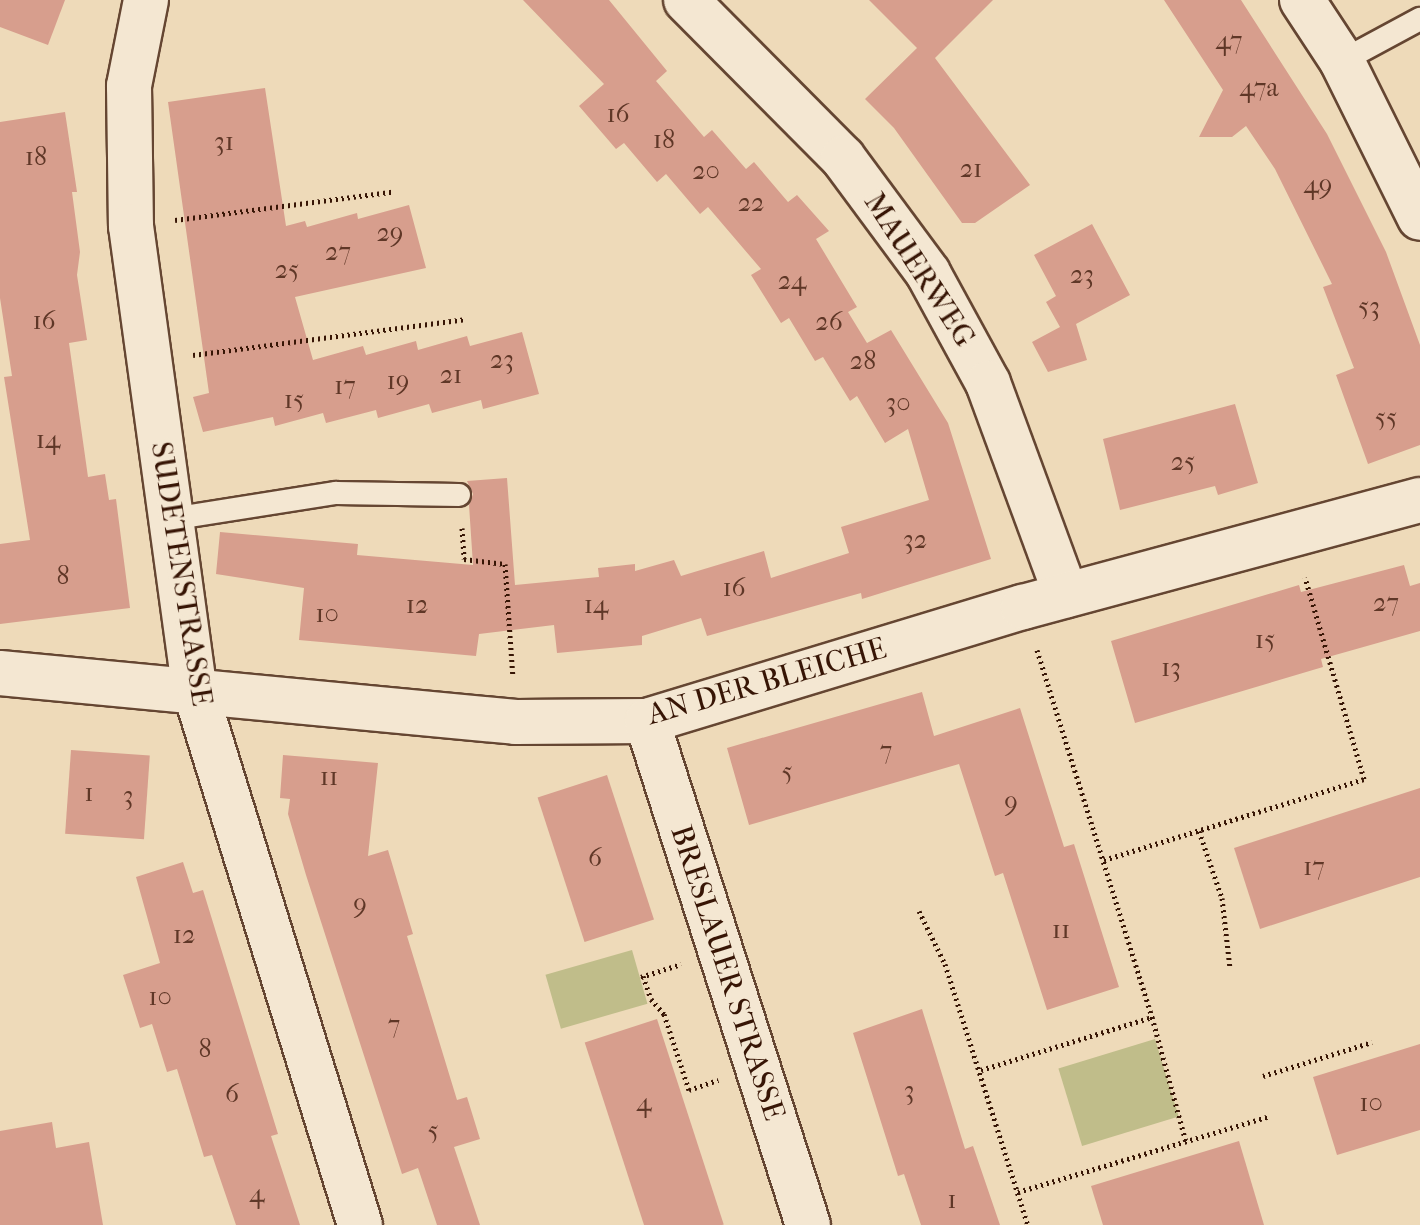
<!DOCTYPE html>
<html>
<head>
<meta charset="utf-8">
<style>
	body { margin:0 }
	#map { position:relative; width:1420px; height:1225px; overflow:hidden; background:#eedab9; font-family:"IM FELL French Canon",serif }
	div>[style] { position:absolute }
	.green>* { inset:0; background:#c0bd8a; transform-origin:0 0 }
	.building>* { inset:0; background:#d79e8d; transform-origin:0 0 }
	.path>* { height:5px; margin-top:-2.5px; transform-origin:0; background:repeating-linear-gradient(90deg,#371505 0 2px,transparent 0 6px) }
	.roads { filter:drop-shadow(2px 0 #654632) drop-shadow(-2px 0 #654632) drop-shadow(0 2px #654632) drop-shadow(0 -2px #654632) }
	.service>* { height:22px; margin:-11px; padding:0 11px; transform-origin:11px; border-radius:11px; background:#f4e7d2 }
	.minor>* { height:44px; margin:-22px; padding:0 22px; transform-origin:22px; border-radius:22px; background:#f4e7d2 }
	span { translate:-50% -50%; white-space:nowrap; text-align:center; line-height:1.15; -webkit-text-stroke:8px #f4e7d2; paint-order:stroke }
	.number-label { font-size:26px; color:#5f3727 }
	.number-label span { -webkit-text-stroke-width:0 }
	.street-label { font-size:30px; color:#371505 }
</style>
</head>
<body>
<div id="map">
	<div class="green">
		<div style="left:632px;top:950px;width:56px;height:90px;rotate:74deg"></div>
		<div style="left:1155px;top:1039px;width:81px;height:101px;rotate:73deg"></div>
	</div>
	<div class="building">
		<div style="clip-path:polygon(0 0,65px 0,48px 45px,0 27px)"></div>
		<div style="clip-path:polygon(523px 0,609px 0,667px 71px,656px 81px,704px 137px,712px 130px,746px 169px,754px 162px,788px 202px,797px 195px,829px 231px,816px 239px,857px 307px,848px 312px,867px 343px,891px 330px,948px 423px,991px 559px,862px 599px,861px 593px,707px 636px,701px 618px,642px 636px,642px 645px,557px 653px,554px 625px,479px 634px,476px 656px,299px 640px,304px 588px,216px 574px,220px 532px,358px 544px,357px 555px,473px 565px,469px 505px,473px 494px,467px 481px,507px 478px,515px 585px,599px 577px,598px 568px,635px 564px,635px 571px,674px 560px,681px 576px,764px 551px,771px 578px,849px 553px,841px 527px,929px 500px,908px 429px,885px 443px,857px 396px,850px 401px,823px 357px,815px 361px,789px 318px,781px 323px,751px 275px,761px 269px,708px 207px,700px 214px,666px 174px,657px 182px,624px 143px,616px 149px,579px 106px,604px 84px)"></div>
		<div style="clip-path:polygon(869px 0,993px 0,935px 58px,1030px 185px,975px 223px,962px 223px,894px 128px,865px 99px,917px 48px)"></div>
		<div style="clip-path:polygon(1164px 0,1241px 0,1327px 134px,1386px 252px,1420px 345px,1420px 445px,1368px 464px,1336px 375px,1354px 368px,1323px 287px,1332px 284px,1275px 169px,1246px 126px,1232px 137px,1199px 137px,1223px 90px)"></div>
		<div style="clip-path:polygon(265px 88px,286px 226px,305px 221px,307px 227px,357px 213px,358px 219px,409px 205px,426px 268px,295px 297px,313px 360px,363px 346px,366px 355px,416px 341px,418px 350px,467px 336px,470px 346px,522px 332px,539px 394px,483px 409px,481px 400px,432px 413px,429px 404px,378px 418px,376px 410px,326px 423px,323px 413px,275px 426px,273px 417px,203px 432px,193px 397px,209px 393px,168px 102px)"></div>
		<div style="clip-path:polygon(65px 112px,77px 192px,72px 192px,80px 252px,77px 275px,87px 340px,69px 343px,88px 477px,105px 474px,109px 500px,116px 499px,130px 608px,0 624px,0 544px,30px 540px,4px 377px,12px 376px,0 298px,0 122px)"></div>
		<div style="clip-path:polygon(1092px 224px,1130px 295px,1076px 324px,1087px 360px,1048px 372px,1032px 342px,1060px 327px,1046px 302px,1056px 296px,1034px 255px)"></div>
		<div style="clip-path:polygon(1235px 404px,1258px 483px,1218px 495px,1215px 486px,1120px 510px,1103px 439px)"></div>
		<div style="clip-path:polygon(1404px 565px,1410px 586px,1420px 583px,1420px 631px,1321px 659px,1323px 667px,1135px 723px,1111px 641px,1299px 585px,1301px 592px)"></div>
		<div style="clip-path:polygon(922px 692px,934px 736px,1020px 708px,1064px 847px,1074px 844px,1119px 987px,1047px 1010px,1003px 873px,995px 876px,959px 764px,749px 825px,727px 748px)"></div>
		<div style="left:71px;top:750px;width:79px;height:84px;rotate:4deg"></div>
		<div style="clip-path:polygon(283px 755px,378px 763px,368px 856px,388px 850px,413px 934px,407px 936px,457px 1100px,467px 1097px,480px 1139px,454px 1147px,480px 1225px,437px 1225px,418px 1168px,402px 1174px,306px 875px,288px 814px,290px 799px,280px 798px)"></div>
		<div style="left:607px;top:775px;width:152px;height:73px;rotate:72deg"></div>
		<div style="clip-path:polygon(1420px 788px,1420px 877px,1260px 929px,1234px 848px)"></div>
		<div style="clip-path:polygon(183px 862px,193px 893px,203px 890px,278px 1134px,271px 1136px,300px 1225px,236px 1225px,212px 1155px,204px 1157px,177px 1069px,167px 1072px,152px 1024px,140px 1028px,123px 975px,160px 963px,136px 877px)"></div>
		<div style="clip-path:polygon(922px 1009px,965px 1149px,973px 1146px,1000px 1225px,921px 1225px,904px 1174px,898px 1176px,853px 1033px)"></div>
		<div style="left:657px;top:1019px;width:216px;height:76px;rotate:72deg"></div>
		<div style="clip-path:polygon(1420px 1044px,1420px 1130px,1337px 1155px,1313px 1077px)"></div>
		<div style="clip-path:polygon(52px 1122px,56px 1148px,89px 1142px,103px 1225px,0 1225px,0 1131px)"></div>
		<div style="clip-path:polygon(1239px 1141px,1264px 1225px,1103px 1225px,1091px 1186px)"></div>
	</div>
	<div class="path">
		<div style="left:175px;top:220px;width:219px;rotate:-7.4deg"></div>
		<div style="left:193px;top:355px;width:274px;rotate:-7.5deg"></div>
		<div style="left:462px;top:528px;width:31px;rotate:86deg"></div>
		<div style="left:464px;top:559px;width:41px;rotate:7deg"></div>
		<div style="left:505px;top:564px;width:113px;rotate:86deg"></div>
		<div style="left:1037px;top:650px;width:385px;rotate:72.6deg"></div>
		<div style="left:1152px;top:1017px;width:130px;rotate:74.8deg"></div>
		<div style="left:1199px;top:831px;width:71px;rotate:71.1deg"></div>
		<div style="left:1222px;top:898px;width:70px;rotate:83.5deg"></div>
		<div style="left:1104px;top:860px;width:272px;rotate:-17.3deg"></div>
		<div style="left:1364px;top:779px;width:210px;rotate:-106.3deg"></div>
		<div style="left:919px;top:911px;width:59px;rotate:63.9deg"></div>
		<div style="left:945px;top:964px;width:274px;rotate:72.4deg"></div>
		<div style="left:643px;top:976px;width:24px;rotate:71deg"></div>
		<div style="left:651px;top:999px;width:20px;rotate:49deg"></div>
		<div style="left:664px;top:1014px;width:80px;rotate:71.8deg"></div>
		<div style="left:689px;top:1090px;width:31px;rotate:-19deg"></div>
		<div style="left:641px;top:977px;width:42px;rotate:-18deg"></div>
		<div style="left:981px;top:1070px;width:179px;rotate:-17.2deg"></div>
		<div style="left:1263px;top:1076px;width:114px;rotate:-17.3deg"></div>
		<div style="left:1018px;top:1192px;width:262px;rotate:-16.8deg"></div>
	</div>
	<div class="roads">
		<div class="service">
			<div style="left:1342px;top:61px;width:89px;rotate:-28.3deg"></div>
			<div style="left:171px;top:519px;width:167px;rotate:-9deg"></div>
			<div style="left:336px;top:493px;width:123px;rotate:0.9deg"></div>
		</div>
		<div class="minor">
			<div style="left:146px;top:0;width:88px;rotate:101.2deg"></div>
			<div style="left:129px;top:86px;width:140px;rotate:89.2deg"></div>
			<div style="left:131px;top:226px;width:465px;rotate:82.2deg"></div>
			<div style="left:194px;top:687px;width:563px;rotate:72.85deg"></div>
			<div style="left:686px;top:0;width:223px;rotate:45.2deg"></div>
			<div style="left:843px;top:158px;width:143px;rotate:53.5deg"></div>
			<div style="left:928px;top:273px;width:125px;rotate:61.4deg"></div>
			<div style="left:988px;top:383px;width:226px;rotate:69.8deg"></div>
			<div style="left:1302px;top:0;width:73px;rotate:56.7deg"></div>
			<div style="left:1342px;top:61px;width:175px;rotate:63.6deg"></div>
			<div style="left:0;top:673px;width:518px;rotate:5.42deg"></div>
			<div style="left:516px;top:722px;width:131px;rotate:-0.4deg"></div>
			<div style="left:647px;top:721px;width:393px;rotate:-16.9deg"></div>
			<div style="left:1023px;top:607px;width:411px;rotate:-15.1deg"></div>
			<div style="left:647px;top:721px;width:529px;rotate:72.28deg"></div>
		</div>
	</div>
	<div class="number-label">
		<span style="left:1229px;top:41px">47</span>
		<span style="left:1259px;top:88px">47a</span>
		<span style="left:618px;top:114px">16</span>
		<span style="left:664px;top:140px">18</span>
		<span style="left:224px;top:142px">31</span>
		<span style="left:36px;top:157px">18</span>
		<span style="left:971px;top:169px">21</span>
		<span style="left:706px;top:171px">20</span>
		<span style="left:1318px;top:185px">49</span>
		<span style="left:751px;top:203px">22</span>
		<span style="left:390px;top:233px">29</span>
		<span style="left:338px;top:252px">27</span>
		<span style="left:287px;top:270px">25</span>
		<span style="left:1082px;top:275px">23</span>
		<span style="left:792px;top:281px">24</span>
		<span style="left:1369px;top:307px">53</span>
		<span style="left:44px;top:321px">16</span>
		<span style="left:829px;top:322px">26</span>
		<span style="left:502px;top:360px">23</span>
		<span style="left:863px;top:361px">28</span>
		<span style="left:451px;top:375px">21</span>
		<span style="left:398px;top:381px">19</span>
		<span style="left:345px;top:386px">17</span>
		<span style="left:294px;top:400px">15</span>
		<span style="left:898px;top:403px">30</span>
		<span style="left:1386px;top:418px">55</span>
		<span style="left:48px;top:440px">14</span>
		<span style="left:1183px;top:462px">25</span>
		<span style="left:915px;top:540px">32</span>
		<span style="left:63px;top:576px">8</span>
		<span style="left:734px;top:588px">16</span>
		<span style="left:1386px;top:603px">27</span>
		<span style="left:417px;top:605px">12</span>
		<span style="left:596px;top:605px">14</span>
		<span style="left:327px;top:614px">10</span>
		<span style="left:1265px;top:640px">15</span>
		<span style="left:1171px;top:668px">13</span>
		<span style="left:886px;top:751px">7</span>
		<span style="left:787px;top:772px">5</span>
		<span style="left:329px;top:777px">11</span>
		<span style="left:89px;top:793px">1</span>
		<span style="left:128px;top:796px">3</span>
		<span style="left:1011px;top:802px">9</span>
		<span style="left:595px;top:858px">6</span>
		<span style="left:1314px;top:867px">17</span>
		<span style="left:360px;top:904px">9</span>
		<span style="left:1061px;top:930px">11</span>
		<span style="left:184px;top:935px">12</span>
		<span style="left:160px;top:997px">10</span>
		<span style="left:394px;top:1025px">7</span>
		<span style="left:205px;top:1049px">8</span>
		<span style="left:909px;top:1091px">3</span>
		<span style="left:232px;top:1094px">6</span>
		<span style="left:644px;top:1103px">4</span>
		<span style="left:1371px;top:1103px">10</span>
		<span style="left:433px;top:1131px">5</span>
		<span style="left:257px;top:1194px">4</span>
		<span style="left:952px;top:1200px">1</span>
	</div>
	<div class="street-label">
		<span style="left:919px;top:270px;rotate:57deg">MAUERWEG</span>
		<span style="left:181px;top:574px;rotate:81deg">SUDETENSTRASSE</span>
		<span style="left:767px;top:682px;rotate:-16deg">AN DER BLEICHE</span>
		<span style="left:727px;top:973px;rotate:72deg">BRESLAUER STRASSE</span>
	</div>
</div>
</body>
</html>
